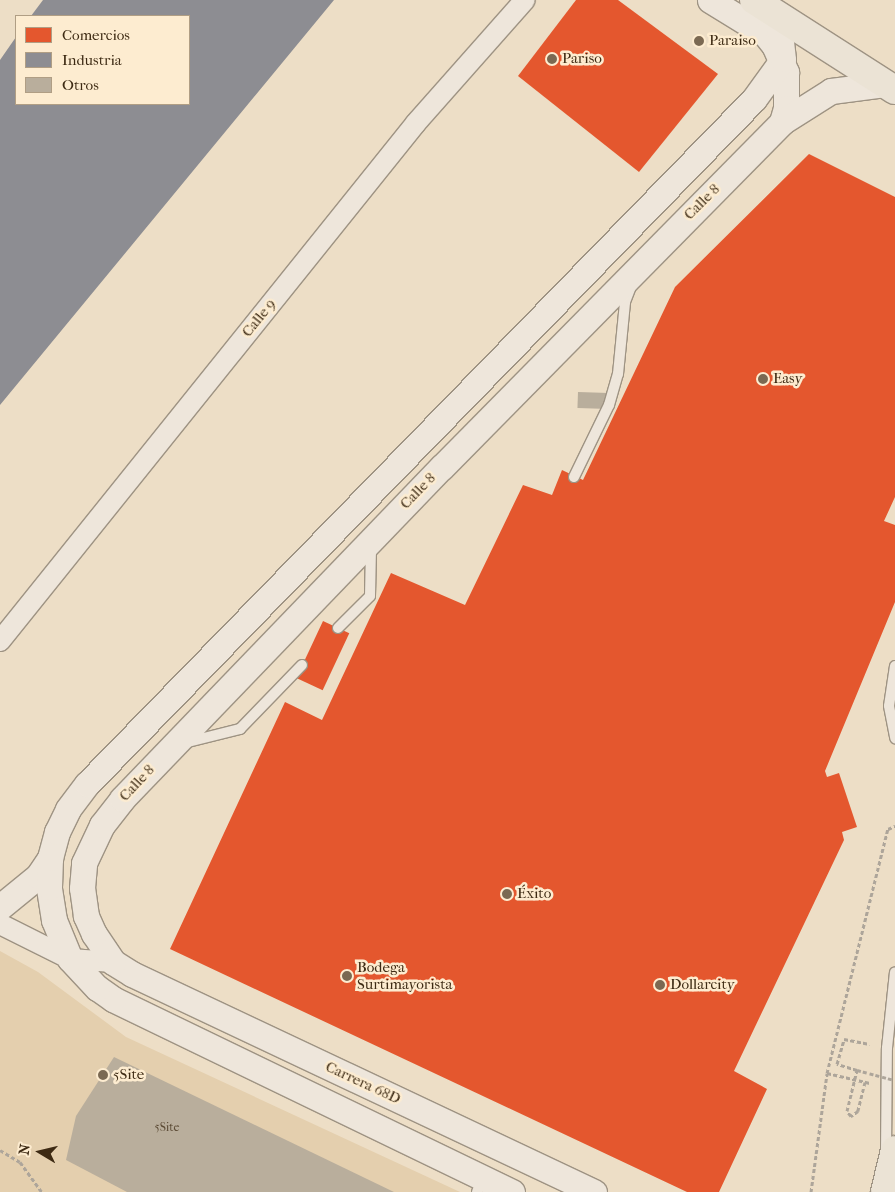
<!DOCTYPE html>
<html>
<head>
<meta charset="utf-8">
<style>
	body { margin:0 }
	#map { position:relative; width:895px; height:1192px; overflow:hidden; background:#eddec6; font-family:"IM FELL French Canon",serif }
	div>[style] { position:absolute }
	.green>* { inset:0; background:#e4cfae }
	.shops>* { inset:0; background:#e4572e; transform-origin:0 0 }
	.industry>* { inset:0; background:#8d8d92 }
	.building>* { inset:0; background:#b9ae9c; transform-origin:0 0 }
	.path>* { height:3px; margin-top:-1.5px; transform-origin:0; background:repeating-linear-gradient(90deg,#ada59a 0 4px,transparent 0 6.5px) }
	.roads { filter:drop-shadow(1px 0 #9e9383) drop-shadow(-1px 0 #9e9383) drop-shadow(0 1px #9e9383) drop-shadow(0 -1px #9e9383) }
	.service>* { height:10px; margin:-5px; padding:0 5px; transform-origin:5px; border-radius:5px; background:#eee6db }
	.minor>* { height:20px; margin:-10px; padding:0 10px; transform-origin:10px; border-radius:10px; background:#eee6db }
	.tertiary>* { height:25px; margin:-12.5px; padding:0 12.5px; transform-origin:12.5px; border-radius:12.5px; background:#eee6db }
	.primary>* { height:28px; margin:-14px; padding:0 14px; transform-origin:14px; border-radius:14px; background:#ebe3d5 }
	.trunk>* { height:28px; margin:-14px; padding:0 14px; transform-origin:14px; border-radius:14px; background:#ebe3d5 }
	.path-bridge>* { height:3px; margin-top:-1.5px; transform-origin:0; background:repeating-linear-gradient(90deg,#ada59a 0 4px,transparent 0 6.5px) }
	.dots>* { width:14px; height:14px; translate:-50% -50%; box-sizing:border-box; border:2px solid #fdecd0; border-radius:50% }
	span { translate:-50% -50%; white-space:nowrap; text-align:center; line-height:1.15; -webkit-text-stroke:5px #fdecd0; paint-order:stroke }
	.number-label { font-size:12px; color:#5c4b35 }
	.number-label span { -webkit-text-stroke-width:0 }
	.poi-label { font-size:15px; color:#3d2a13 }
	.left { translate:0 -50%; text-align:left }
	.street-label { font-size:15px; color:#3d2a13 }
	.legend { position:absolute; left:15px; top:15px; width:175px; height:90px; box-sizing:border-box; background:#fdecd0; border:1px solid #b09e84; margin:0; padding:6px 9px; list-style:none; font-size:15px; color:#3d2a13 }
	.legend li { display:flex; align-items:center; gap:10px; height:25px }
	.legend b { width:25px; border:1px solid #b09e84 }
	.north { position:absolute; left:15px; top:1127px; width:50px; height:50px; -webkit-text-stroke:4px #fdecd0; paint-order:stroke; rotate:279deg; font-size:14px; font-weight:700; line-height:20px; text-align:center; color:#3d2a13 }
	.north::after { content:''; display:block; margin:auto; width:18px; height:22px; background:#3d2a13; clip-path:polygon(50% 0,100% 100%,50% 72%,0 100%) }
</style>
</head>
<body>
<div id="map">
	<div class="green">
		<div style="clip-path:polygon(0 951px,38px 972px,126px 1037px,460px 1192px,0 1192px)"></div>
	</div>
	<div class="shops">
		<div style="clip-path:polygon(576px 0,618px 0,718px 74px,639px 172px,518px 76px)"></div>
		<div style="clip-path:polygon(809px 154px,895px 197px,895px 497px,884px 521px,895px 525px,895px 602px,825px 771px,827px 777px,839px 773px,857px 827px,842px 832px,844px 840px,734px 1071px,767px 1089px,719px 1192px,687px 1192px,170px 949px,285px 702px,322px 720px,391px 573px,465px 605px,523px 485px,552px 495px,562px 470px,583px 480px,675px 287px)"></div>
		<div style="left:323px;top:621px;width:29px;height:63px;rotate:25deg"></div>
	</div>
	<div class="industry">
		<div style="clip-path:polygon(43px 0,334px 0,0 405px,0 60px,16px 37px,16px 104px,189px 104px,189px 16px,31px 16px)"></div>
	</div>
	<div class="building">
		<div style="left:578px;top:392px;width:31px;height:16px;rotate:2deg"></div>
		<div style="clip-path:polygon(114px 1057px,394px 1192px,127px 1192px,66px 1160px,76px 1116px)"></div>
	</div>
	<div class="path">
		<div style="left:857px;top:1070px;width:21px;rotate:-163deg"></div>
		<div style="left:837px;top:1064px;width:26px;rotate:-74deg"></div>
		<div style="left:844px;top:1039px;width:26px;rotate:11deg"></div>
		<div style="left:827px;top:1073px;width:44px;rotate:13.1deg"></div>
		<div style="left:0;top:1150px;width:23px;rotate:31deg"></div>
		<div style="left:20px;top:1162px;width:37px;rotate:54deg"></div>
		<div style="left:811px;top:1192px;width:120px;rotate:-82.3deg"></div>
		<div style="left:827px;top:1073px;width:252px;rotate:-76deg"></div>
		<div style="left:888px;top:829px;width:8px;rotate:-23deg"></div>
	</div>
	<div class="roads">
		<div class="service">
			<div style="left:574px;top:477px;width:80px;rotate:-64.1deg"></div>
			<div style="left:609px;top:405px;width:32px;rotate:-74deg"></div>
			<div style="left:618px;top:374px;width:72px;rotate:-84.4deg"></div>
			<div style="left:625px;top:302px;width:17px;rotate:-69deg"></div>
			<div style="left:338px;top:628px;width:45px;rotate:-45deg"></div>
			<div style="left:370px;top:596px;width:49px;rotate:-88.8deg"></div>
			<div style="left:895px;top:666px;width:40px;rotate:98.5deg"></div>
			<div style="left:889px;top:706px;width:33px;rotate:79deg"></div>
			<div style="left:184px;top:743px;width:58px;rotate:-14deg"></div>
			<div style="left:240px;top:729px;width:89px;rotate:-45.9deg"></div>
			<div style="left:886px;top:1153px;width:105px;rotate:-89.5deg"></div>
			<div style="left:887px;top:1048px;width:76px;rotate:-84deg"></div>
			<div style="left:477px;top:1192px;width:15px;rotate:-67deg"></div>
		</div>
		<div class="minor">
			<div style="left:0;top:641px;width:664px;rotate:-51.23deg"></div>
			<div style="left:416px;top:123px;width:164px;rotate:-48.5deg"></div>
			<div style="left:0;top:924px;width:78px;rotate:26.6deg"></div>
			<div style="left:70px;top:959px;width:43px;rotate:4deg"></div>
		</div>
		<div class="tertiary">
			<div style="left:710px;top:0;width:65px;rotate:31.7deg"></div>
			<div style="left:765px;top:34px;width:14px;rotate:51deg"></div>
			<div style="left:774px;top:45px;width:30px;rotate:66deg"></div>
			<div style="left:786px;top:72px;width:36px;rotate:90deg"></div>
			<div style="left:786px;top:108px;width:15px;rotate:106deg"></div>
			<div style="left:0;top:907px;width:49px;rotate:-39.2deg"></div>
			<div style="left:38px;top:876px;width:22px;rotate:-56deg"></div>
			<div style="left:512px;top:1192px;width:443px;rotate:-154.2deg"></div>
			<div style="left:113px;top:999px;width:19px;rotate:-145deg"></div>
			<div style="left:97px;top:988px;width:40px;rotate:-133deg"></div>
			<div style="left:70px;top:959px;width:42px;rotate:-112.3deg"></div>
			<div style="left:54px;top:920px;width:33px;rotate:-99deg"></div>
			<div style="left:49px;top:887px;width:29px;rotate:-88deg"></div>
			<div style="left:50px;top:858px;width:27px;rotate:-75deg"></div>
			<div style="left:57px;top:832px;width:25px;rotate:-64deg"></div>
			<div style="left:68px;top:809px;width:31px;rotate:-53deg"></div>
			<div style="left:87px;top:784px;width:956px;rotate:-45.76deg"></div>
			<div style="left:754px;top:99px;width:49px;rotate:-54.1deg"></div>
			<div style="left:783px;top:59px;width:43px;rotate:-96.6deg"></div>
			<div style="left:594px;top:1192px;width:511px;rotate:-154.74deg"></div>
			<div style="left:132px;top:974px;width:22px;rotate:-148deg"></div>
			<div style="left:113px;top:962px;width:34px;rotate:-124deg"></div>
			<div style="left:94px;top:934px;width:20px;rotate:-114deg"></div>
			<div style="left:86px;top:916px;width:28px;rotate:-98deg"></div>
			<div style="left:82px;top:888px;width:25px;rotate:-85deg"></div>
			<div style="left:84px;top:863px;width:42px;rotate:-64.7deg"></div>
			<div style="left:102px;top:825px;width:33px;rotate:-52deg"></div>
			<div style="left:122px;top:799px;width:461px;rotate:-46.1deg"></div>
			<div style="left:442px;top:467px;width:484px;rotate:-45.4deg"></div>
			<div style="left:782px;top:122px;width:58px;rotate:-32.3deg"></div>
			<div style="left:831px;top:91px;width:54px;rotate:-7.4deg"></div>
		</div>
		<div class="primary">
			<div style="left:754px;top:0;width:167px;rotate:32.6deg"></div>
		</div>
		<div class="trunk">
			<div style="left:885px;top:1192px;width:43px;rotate:-76.6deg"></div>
		</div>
	</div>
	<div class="path-bridge">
		<div style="left:865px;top:1082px;width:30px;rotate:104deg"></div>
		<div style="left:858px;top:1111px;width:9px;rotate:144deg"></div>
		<div style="left:851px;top:1116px;width:6px;rotate:-129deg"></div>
		<div style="left:847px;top:1111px;width:42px;rotate:-76.3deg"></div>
		<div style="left:857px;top:1070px;width:39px;rotate:15deg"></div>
	</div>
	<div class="dots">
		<div style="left:699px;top:41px;background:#7b6952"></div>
		<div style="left:552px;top:59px;background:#7b6952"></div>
		<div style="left:763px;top:379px;background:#7b6952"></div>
		<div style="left:507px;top:894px;background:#7b6952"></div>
		<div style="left:347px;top:976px;background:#7b6952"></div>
		<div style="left:660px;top:985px;background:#7b6952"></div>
		<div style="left:103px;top:1075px;background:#7b6952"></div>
	</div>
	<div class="number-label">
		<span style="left:167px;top:1128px">5Site</span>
	</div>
	<div class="poi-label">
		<span class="left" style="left:709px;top:41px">Paraiso</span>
		<span class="left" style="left:562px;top:59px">Pariso</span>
		<span class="left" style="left:773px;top:379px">Easy</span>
		<span class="left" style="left:517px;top:894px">Éxito</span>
		<span class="left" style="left:357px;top:976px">Bodega<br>Surtimayorista</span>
		<span class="left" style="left:670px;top:985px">Dollarcity</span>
		<span class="left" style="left:113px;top:1075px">5Site</span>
	</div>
	<div class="street-label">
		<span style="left:702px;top:202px;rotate:-45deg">Calle 8</span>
		<span style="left:259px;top:318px;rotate:-51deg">Calle 9</span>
		<span style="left:418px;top:491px;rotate:-46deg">Calle 8</span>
		<span style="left:137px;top:783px;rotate:-47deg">Calle 8</span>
		<span style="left:363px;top:1083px;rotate:25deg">Carrera 68D</span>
	</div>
	<ul class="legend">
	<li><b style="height:14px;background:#e4572e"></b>Comercios</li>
	<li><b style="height:14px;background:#8d8d92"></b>Industria</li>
	<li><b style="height:14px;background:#b9ae9c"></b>Otros</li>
	</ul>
	<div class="north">N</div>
</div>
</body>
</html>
